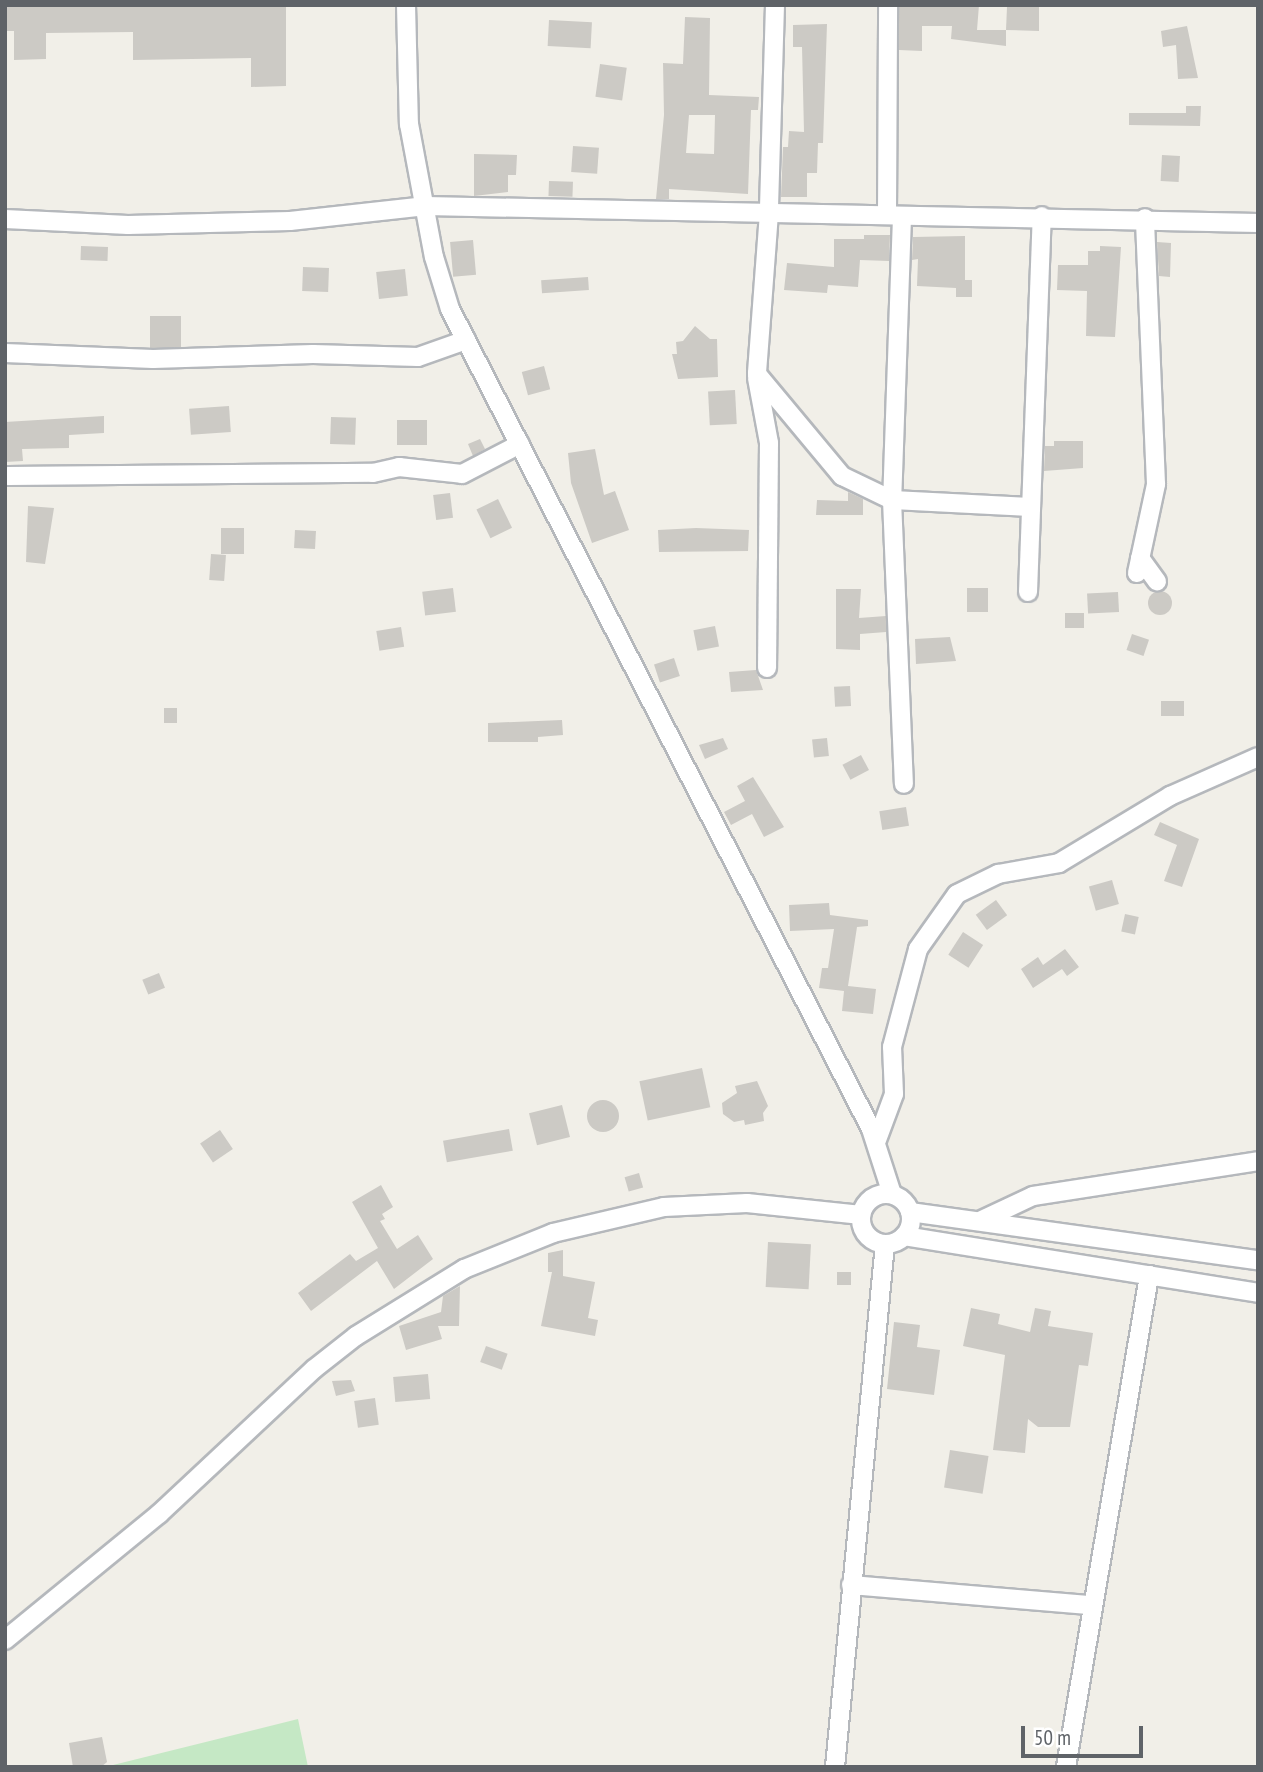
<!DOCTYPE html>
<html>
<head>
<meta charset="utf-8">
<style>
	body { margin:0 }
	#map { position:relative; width:1263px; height:1772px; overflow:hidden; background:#f1efe8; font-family:"PT Sans Narrow",sans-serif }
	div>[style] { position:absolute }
	.green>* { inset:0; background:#c5e8c5 }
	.building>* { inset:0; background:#cccac5; transform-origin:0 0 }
	.round { border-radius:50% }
	.roads { filter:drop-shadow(2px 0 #b5b8bc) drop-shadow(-2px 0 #b5b8bc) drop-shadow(0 2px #b5b8bc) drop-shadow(0 -2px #b5b8bc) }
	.minor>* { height:18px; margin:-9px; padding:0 9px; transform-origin:9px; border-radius:9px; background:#fff }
	.minor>.ring { margin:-9px; padding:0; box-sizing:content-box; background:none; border:18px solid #fff; border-radius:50% }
	span { translate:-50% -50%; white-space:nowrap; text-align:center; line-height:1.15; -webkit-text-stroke:5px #fff; paint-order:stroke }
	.frame { position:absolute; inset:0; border:7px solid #5f6368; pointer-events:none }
	.scale { position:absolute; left:1021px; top:1726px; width:122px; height:32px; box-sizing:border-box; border:4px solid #5f6368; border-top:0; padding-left:9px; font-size:21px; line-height:24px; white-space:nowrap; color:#5f6368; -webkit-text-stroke:5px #fff; paint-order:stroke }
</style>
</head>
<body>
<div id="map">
	<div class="green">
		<div style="clip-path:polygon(298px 1719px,308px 1767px,105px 1767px)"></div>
	</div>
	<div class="building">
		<div style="clip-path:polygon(5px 5px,286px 5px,286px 86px,251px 87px,251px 58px,133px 60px,133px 32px,46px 33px,46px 59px,14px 60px,14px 31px,5px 31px)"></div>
		<div style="clip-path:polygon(899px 5px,979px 5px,977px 30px,1006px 30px,1006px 46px,951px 39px,952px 26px,922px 26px,922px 51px,899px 50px)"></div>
		<div style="clip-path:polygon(1012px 5px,1039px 5px,1039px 31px,1006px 30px,1007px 7px)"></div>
		<div style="clip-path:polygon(evenodd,685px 17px,710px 18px,709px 95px,759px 97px,758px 110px,751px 110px,748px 194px,669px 189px,669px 199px,656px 199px,664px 115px,663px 63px,683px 64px,685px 17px,689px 115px,715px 115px,714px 154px,686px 153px,689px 115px)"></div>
		<div style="left:549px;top:20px;width:43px;height:26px;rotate:3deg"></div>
		<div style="clip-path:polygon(827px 24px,823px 143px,818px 143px,817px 173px,807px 173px,807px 197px,781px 197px,783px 147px,788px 147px,789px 131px,804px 132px,802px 47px,793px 47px,793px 25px)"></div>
		<div style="clip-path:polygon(1187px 26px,1198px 78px,1178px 79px,1176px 45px,1163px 47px,1161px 31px)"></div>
		<div style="left:600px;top:64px;width:27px;height:33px;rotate:8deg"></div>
		<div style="clip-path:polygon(1186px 106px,1201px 106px,1200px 126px,1129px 125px,1129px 113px,1186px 113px)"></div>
		<div style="left:573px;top:146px;width:26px;height:26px;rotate:4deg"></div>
		<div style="clip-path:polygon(474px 154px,517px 155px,516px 175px,508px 175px,508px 192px,474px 196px)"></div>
		<div style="left:1162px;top:155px;width:18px;height:26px;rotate:3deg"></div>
		<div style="left:549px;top:181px;width:24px;height:15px;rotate:2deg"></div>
		<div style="clip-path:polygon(864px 235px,890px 235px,889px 261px,860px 260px,858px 287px,828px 285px,827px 293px,784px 290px,787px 263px,834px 267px,834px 239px,864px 239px)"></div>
		<div style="clip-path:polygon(965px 236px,965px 280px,972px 280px,972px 297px,956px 297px,956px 288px,917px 286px,918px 259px,912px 260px,913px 237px)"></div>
		<div style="left:473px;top:240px;width:35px;height:23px;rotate:85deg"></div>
		<div style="clip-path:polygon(1157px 242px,1171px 243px,1170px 277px,1159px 276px)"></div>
		<div style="left:81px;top:246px;width:27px;height:14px;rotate:2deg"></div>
		<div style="clip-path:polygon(1100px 246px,1121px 247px,1115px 337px,1086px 336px,1087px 291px,1057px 290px,1058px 265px,1088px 265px,1088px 251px,1100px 251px)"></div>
		<div style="left:303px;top:267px;width:26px;height:24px;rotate:2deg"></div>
		<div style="left:405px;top:269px;width:27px;height:29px;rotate:84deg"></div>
		<div style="left:588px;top:277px;width:13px;height:47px;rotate:86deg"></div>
		<div style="left:150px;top:316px;width:31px;height:32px"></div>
		<div style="clip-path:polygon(695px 326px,710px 339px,717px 339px,718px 377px,678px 379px,672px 354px,677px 354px,676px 342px,683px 341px)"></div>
		<div style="left:544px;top:366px;width:24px;height:23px;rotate:75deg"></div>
		<div style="left:735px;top:390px;width:34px;height:27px;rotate:87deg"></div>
		<div style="left:229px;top:406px;width:26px;height:40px;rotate:86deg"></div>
		<div style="clip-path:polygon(104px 416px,104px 433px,69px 435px,69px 448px,22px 449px,23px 461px,5px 462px,5px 422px)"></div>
		<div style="left:331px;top:417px;width:25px;height:27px;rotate:2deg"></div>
		<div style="left:397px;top:420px;width:30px;height:25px"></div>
		<div style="clip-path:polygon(480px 439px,485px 449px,473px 456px,468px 444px)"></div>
		<div style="clip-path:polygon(1054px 441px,1083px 441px,1083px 468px,1044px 471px,1045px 446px,1054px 446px)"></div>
		<div style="clip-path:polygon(595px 449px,604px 495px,615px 491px,629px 530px,592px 543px,571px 483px,568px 453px)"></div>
		<div style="clip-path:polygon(848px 492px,863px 499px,863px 515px,816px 515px,817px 500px,848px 501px)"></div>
		<div style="left:450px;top:493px;width:25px;height:17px;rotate:83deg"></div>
		<div style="left:498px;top:499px;width:32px;height:24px;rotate:64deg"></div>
		<div style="clip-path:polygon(28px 506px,54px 508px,45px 564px,26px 562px)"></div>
		<div style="left:221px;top:528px;width:23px;height:26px"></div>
		<div style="clip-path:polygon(696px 528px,749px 530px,748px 551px,659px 552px,658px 530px)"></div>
		<div style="left:295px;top:530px;width:21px;height:18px;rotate:3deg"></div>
		<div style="left:211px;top:554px;width:15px;height:26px;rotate:4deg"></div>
		<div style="left:453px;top:588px;width:24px;height:31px;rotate:83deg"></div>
		<div style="left:967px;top:588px;width:21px;height:24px"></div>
		<div style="clip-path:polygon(836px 589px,861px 589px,859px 618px,886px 616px,886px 632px,860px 634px,860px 650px,836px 649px)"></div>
		<div class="round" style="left:1148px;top:591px;width:24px;height:24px"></div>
		<div style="left:1118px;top:592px;width:20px;height:31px;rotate:87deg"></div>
		<div style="left:1065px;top:613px;width:19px;height:15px"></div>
		<div style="left:715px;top:626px;width:21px;height:22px;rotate:79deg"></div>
		<div style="left:401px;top:627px;width:20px;height:25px;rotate:81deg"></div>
		<div style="left:1132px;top:634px;width:18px;height:17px;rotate:19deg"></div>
		<div style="clip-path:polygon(950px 637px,956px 661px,916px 664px,915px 639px)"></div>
		<div style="left:674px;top:658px;width:19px;height:21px;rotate:72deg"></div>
		<div style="clip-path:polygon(756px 670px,763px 690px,731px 692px,729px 672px)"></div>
		<div style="left:850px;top:686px;width:20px;height:16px;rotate:87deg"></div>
		<div style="left:1161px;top:701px;width:23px;height:15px"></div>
		<div style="left:164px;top:708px;width:13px;height:15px"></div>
		<div style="clip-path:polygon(562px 720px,563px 735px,538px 737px,538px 742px,488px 742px,488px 723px)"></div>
		<div style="clip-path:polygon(723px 738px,728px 749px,705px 759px,699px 745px)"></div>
		<div style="left:827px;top:738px;width:18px;height:15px;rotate:84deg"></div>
		<div style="left:861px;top:755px;width:17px;height:21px;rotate:62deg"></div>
		<div style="clip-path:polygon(753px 777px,784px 827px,764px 837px,752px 814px,731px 825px,724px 812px,745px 801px,737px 786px)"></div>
		<div style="left:906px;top:807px;width:19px;height:27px;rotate:81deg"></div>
		<div style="clip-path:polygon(1160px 822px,1199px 839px,1182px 887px,1164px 881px,1177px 845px,1154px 835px)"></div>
		<div style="left:1112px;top:880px;width:25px;height:24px;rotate:74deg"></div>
		<div style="left:996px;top:900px;width:19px;height:25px;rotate:54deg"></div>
		<div style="clip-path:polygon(829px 903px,830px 915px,868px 920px,868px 926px,857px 927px,848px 986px,876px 989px,873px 1014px,842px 1011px,844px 991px,819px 988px,822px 968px,828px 968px,834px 929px,790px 931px,789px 905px)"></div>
		<div style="left:1125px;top:914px;width:14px;height:18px;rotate:12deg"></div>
		<div style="left:963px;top:932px;width:24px;height:27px;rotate:33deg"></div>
		<div style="clip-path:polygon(1065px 949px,1079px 967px,1067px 976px,1062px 969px,1033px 988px,1021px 969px,1038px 957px,1043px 965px)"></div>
		<div style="left:159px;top:973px;width:16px;height:18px;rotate:68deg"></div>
		<div style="left:702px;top:1068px;width:40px;height:64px;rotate:78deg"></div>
		<div style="clip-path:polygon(757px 1081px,768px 1106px,763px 1113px,764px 1121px,745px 1125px,744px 1120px,734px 1122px,723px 1114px,722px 1103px,737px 1093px,735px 1086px)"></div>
		<div class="round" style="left:587px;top:1100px;width:32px;height:32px"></div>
		<div style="left:562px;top:1105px;width:33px;height:34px;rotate:76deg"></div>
		<div style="left:509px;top:1129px;width:22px;height:67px;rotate:80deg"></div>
		<div style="left:220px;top:1130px;width:23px;height:24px;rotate:56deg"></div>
		<div style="left:639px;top:1173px;width:15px;height:15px;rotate:74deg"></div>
		<div style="clip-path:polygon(381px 1185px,393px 1207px,382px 1214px,385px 1219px,380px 1221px,397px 1249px,418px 1235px,433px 1259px,394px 1289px,377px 1261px,311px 1311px,298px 1293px,350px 1254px,356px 1261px,378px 1248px,352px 1202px)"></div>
		<div style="left:768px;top:1242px;width:43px;height:45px;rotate:3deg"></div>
		<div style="clip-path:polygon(563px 1250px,563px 1276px,595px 1282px,588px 1318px,598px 1320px,595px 1336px,541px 1326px,552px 1272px,548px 1272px,548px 1253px)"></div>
		<div style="left:837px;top:1272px;width:14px;height:13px"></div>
		<div style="clip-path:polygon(460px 1286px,459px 1326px,438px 1326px,442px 1339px,406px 1350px,399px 1326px,441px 1312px,443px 1296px)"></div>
		<div style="clip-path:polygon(971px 1308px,1000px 1314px,998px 1324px,1030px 1332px,1035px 1308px,1051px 1311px,1048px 1326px,1093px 1333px,1088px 1366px,1079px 1365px,1070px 1427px,1038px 1427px,1028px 1419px,1025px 1453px,993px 1450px,1005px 1355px,963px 1346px)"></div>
		<div style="clip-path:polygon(894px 1322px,920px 1325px,917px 1347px,940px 1350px,934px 1395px,887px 1389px)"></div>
		<div style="left:486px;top:1346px;width:23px;height:17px;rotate:20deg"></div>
		<div style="left:428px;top:1374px;width:25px;height:35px;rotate:85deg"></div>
		<div style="clip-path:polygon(351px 1380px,355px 1391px,336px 1396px,332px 1381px)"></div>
		<div style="left:375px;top:1398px;width:27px;height:21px;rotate:82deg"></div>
		<div style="left:950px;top:1450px;width:39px;height:38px;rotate:9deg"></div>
		<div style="clip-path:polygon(102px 1737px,107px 1762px,101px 1767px,73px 1767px,69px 1743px)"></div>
	</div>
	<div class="roads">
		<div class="minor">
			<div style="left:406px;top:5px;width:119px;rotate:88.6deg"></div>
			<div style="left:409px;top:124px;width:135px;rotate:79.4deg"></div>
			<div style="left:434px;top:257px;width:54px;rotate:72.9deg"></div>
			<div style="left:450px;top:309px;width:922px;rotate:62.82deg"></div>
			<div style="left:871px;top:1129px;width:68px;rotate:72.1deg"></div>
			<div style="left:775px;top:5px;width:208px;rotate:91.7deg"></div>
			<div style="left:769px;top:213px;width:161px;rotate:94.3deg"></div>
			<div style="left:757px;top:374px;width:133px;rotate:50.2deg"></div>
			<div style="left:842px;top:476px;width:55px;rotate:25.6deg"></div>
			<div style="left:892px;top:500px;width:139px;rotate:2.9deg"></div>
			<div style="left:887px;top:214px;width:209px;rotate:-89.7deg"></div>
			<div style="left:902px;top:217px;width:283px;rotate:92deg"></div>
			<div style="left:892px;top:500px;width:284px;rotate:87.6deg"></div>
			<div style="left:5px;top:219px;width:123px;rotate:2.8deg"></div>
			<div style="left:128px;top:225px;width:162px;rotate:-1.4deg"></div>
			<div style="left:290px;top:221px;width:137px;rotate:-6.3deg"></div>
			<div style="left:426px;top:206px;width:832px;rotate:1.17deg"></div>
			<div style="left:5px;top:353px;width:148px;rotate:2.3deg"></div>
			<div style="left:153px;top:359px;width:160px;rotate:-1.8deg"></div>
			<div style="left:313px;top:354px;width:105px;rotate:1.6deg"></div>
			<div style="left:418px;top:357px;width:51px;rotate:-19.5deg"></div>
			<div style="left:757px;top:378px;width:66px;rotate:79.5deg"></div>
			<div style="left:769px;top:443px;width:225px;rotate:90.5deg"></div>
			<div style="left:8px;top:476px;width:365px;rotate:-0.5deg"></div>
			<div style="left:373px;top:473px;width:27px;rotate:-13deg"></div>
			<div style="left:399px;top:467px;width:63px;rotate:6.3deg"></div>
			<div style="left:462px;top:474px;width:65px;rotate:-27.3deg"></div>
			<div style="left:1140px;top:558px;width:29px;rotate:54deg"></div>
			<div style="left:1137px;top:573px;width:91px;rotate:-77.9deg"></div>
			<div style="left:1156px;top:484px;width:266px;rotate:-92.4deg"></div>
			<div style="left:1028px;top:592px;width:376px;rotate:-87.9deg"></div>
			<div style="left:877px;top:1140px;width:49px;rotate:-69.7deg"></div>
			<div style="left:894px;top:1094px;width:47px;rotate:-92.4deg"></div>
			<div style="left:892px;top:1047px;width:101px;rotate:-75.1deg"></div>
			<div style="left:918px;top:949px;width:67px;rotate:-54.7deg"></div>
			<div style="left:957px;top:894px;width:46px;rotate:-26deg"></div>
			<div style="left:998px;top:874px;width:62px;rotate:-10.2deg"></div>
			<div style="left:1059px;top:863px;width:130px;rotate:-31.1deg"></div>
			<div style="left:1170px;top:796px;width:96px;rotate:-23.9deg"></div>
			<div class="ring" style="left:861px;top:1194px;width:32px;height:32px"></div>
			<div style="left:910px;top:1212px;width:351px;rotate:7.9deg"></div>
			<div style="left:982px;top:1220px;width:56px;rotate:-25.2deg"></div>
			<div style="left:1033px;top:1196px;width:228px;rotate:-8.8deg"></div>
			<div style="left:904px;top:1236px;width:359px;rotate:9.1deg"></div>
			<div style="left:851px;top:1585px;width:241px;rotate:4.8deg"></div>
			<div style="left:5px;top:1640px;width:199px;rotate:-39.3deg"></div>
			<div style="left:159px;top:1514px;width:212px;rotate:-43.1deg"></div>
			<div style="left:314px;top:1369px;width:53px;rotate:-38.2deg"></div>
			<div style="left:356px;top:1336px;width:127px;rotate:-31.8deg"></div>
			<div style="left:464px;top:1269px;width:96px;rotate:-22deg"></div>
			<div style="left:553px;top:1233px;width:114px;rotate:-13.2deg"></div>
			<div style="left:664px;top:1207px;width:83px;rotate:-2.8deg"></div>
			<div style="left:747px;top:1203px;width:115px;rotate:6deg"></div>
			<div style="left:835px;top:1767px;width:525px;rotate:-84.54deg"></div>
			<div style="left:1066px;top:1767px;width:499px;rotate:-80.4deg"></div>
		</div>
	</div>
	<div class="frame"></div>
	<div class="scale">50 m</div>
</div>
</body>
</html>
